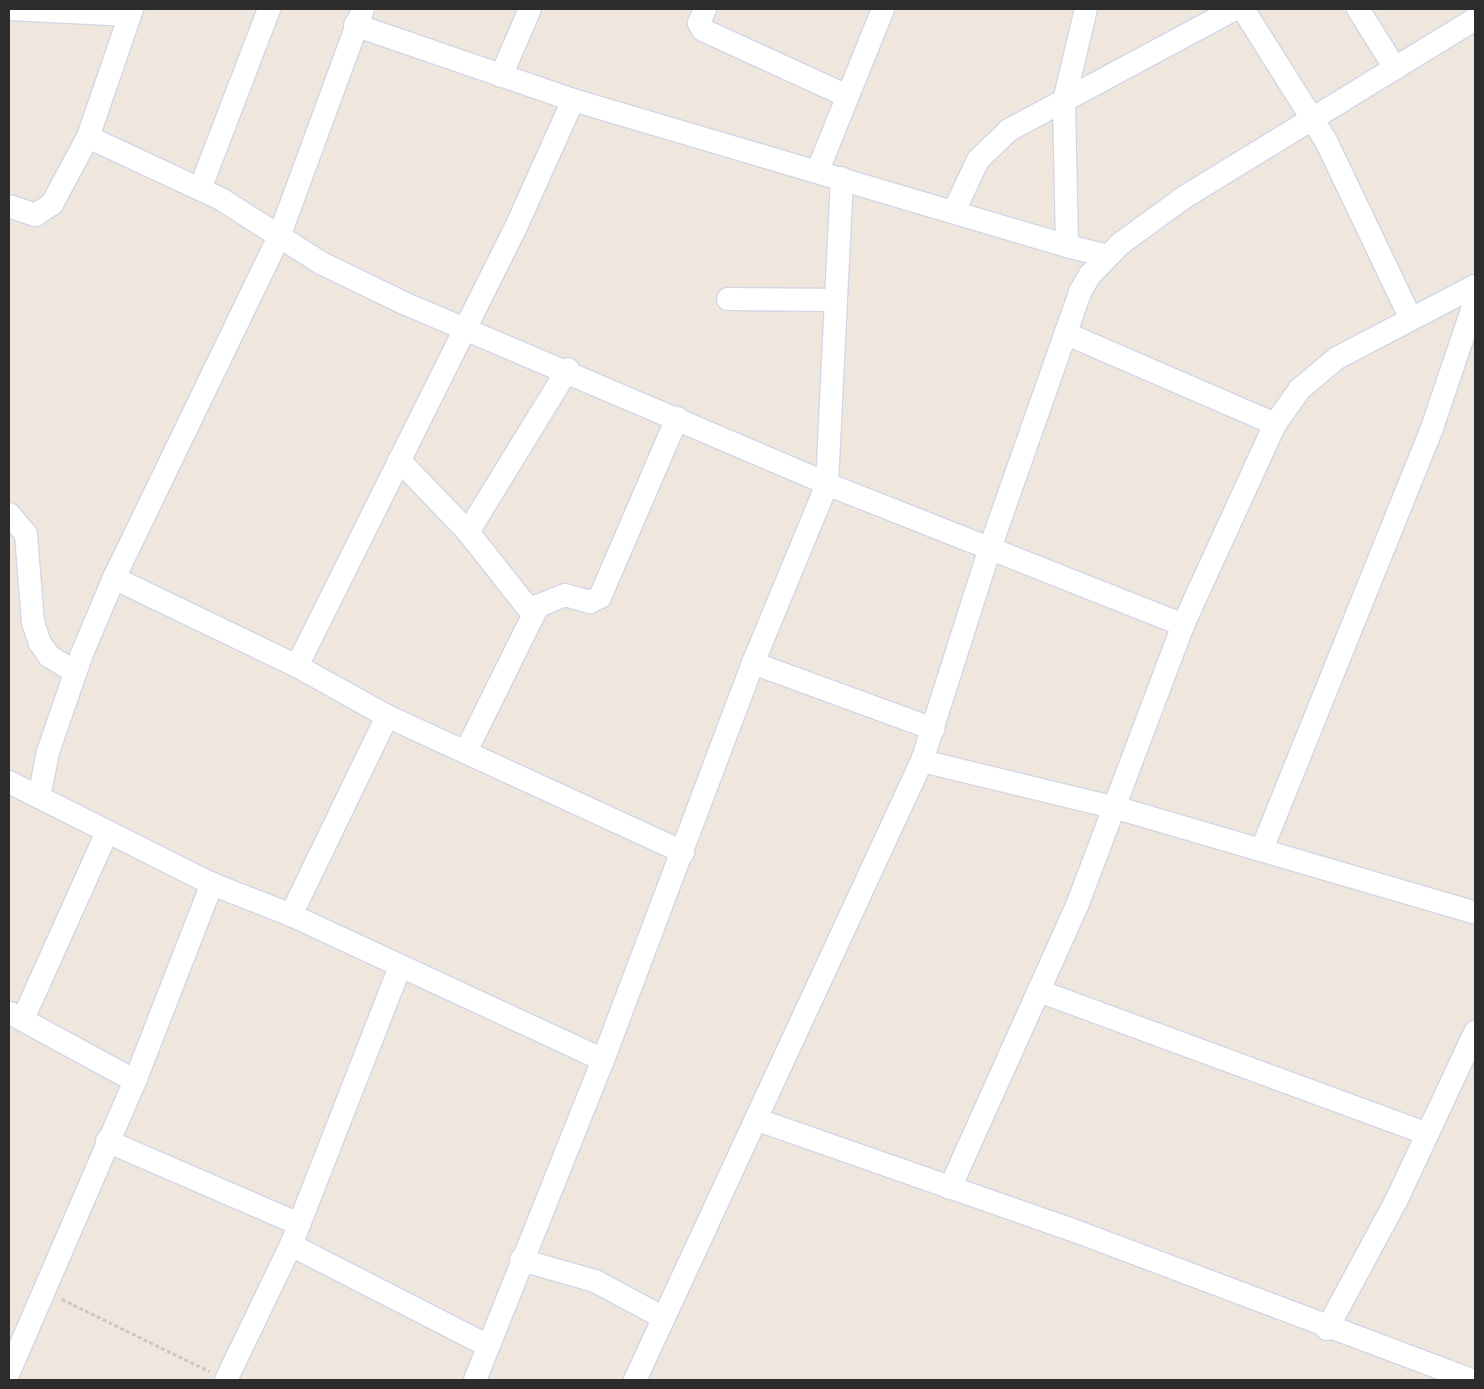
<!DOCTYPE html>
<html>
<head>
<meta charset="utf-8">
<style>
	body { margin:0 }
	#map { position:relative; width:1484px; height:1389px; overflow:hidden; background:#efe6dd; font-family:Poppins,sans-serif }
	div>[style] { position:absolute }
	.path>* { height:2.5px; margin-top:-1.25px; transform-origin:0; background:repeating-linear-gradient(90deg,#c8c8c8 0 4px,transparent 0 6.5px) }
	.roads { filter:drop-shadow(1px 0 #d2d7e6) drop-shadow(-1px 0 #d2d7e6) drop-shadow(0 1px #d2d7e6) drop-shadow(0 -1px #d2d7e6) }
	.minor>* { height:22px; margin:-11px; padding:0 11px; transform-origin:11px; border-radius:11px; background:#fff }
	span { translate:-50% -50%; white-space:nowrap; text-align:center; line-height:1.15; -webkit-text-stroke:4px #fff; paint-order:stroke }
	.frame { position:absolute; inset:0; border:10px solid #2c2c2c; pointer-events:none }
</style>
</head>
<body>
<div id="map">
	<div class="path">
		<div style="left:62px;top:1299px;width:164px;rotate:26.1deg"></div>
	</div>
	<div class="roads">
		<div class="minor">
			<div style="left:9px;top:9px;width:120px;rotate:2.9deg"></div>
			<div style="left:705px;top:9px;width:15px;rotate:113deg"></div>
			<div style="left:699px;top:23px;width:8px;rotate:60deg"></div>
			<div style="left:703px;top:30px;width:158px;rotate:24.6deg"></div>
			<div style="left:1086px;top:9px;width:95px;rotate:103.4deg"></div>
			<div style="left:1064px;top:101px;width:145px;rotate:88.8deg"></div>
			<div style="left:1067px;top:246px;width:42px;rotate:13.7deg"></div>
			<div style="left:1243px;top:9px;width:156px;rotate:57.8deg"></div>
			<div style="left:1326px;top:141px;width:197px;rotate:64.5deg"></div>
			<div style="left:1358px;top:9px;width:70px;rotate:57.9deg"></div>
			<div style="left:355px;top:25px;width:231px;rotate:19deg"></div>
			<div style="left:573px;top:100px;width:515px;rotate:16.46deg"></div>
			<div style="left:501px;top:76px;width:73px;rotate:-66.6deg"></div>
			<div style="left:88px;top:137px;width:147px;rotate:25deg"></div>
			<div style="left:221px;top:199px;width:119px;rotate:32.6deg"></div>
			<div style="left:321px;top:263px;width:94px;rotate:25.8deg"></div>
			<div style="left:406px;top:304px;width:458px;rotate:23.1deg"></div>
			<div style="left:827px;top:484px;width:383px;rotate:21.6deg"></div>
			<div style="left:818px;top:170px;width:174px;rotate:-68deg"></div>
			<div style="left:200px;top:189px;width:193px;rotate:-69deg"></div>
			<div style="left:9px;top:206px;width:28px;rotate:19deg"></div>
			<div style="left:35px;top:215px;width:20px;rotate:-33deg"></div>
			<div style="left:52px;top:204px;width:76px;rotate:-61.8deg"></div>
			<div style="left:88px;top:137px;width:135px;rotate:-71deg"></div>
			<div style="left:954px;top:211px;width:56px;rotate:-64.8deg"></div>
			<div style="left:978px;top:160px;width:43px;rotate:-44.1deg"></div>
			<div style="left:1009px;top:130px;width:256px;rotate:-28.2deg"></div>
			<div style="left:728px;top:299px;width:107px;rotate:0.5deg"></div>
			<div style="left:1067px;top:334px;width:227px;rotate:23.4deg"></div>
			<div style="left:399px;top:460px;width:100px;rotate:46.2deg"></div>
			<div style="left:468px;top:532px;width:103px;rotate:51.7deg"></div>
			<div style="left:9px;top:514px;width:26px;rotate:50deg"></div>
			<div style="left:26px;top:534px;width:88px;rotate:85.5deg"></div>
			<div style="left:33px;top:622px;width:22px;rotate:72deg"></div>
			<div style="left:40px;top:643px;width:16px;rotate:55deg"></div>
			<div style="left:49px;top:656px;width:31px;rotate:32deg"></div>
			<div style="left:468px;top:532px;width:191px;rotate:-58.5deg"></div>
			<div style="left:114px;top:578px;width:203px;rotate:25.7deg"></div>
			<div style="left:297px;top:666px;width:103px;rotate:29.1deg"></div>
			<div style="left:387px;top:716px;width:326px;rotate:24.7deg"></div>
			<div style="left:753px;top:663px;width:192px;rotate:20.1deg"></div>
			<div style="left:297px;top:666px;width:491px;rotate:-63.5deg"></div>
			<div style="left:516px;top:227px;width:139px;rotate:-65.8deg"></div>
			<div style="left:467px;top:749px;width:160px;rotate:-63.6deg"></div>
			<div style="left:538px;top:606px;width:29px;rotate:-22deg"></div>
			<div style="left:565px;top:595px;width:26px;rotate:16deg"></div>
			<div style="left:590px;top:602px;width:11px;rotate:-27deg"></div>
			<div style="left:600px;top:597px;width:195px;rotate:-66.7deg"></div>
			<div style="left:922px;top:761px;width:201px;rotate:13.6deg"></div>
			<div style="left:1117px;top:808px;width:373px;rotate:16.3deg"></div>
			<div style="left:9px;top:782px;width:227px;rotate:26.7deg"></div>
			<div style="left:212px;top:884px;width:85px;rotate:21.4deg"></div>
			<div style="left:291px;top:915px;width:344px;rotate:24.9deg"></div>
			<div style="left:39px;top:797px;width:46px;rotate:-78.7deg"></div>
			<div style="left:48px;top:752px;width:102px;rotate:-71deg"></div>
			<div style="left:81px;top:656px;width:85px;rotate:-67.1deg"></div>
			<div style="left:114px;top:578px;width:379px;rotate:-64.2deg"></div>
			<div style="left:279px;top:237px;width:243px;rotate:-69.8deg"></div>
			<div style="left:1262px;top:849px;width:454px;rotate:-68deg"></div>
			<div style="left:1432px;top:428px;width:134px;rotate:-71.3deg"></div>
			<div style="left:291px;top:915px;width:221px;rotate:-64.2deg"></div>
			<div style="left:1039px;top:991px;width:414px;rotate:20.2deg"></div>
			<div style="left:10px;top:1013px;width:142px;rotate:28.5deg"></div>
			<div style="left:23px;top:1019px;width:205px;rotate:-65.8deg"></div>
			<div style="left:758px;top:1120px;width:330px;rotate:19.3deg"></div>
			<div style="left:1070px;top:1229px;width:429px;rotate:20.6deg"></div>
			<div style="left:107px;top:1141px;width:209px;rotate:23.4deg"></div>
			<div style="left:950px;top:1188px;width:312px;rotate:-65.8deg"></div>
			<div style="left:1078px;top:903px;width:297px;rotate:-69.3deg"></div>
			<div style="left:1183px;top:625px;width:221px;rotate:-65.4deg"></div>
			<div style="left:1275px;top:424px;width:43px;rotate:-54.5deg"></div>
			<div style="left:1300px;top:389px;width:48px;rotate:-40deg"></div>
			<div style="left:1337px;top:358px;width:156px;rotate:-27.6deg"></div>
			<div style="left:291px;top:1245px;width:221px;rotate:27.1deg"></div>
			<div style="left:521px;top:1260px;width:77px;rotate:15.8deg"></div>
			<div style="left:595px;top:1281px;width:78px;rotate:28.2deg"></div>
			<div style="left:1327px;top:1329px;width:145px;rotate:-61.7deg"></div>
			<div style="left:1396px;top:1201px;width:187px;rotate:-64.9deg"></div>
			<div style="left:9px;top:1372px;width:317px;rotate:-66.6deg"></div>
			<div style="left:135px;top:1081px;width:212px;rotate:-68.7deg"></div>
			<div style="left:226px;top:1380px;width:150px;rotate:-64.3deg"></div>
			<div style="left:291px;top:1245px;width:299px;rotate:-68.6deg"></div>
			<div style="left:475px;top:1380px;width:345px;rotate:-68.2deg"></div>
			<div style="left:603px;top:1060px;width:424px;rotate:-69.3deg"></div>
			<div style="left:753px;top:663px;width:194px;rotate:-67.5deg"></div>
			<div style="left:827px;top:484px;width:306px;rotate:-87.2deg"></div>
			<div style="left:635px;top:1380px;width:682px;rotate:-65.13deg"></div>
			<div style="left:922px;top:761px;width:224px;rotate:-72.3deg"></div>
			<div style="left:990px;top:548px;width:271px;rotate:-70.6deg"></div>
			<div style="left:1080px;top:292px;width:20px;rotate:-60deg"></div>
			<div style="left:1090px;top:275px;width:43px;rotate:-45.9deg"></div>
			<div style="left:1120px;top:244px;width:78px;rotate:-36.1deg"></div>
			<div style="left:1183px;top:198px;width:342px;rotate:-31.5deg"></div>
		</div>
	</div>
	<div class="frame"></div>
</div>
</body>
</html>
